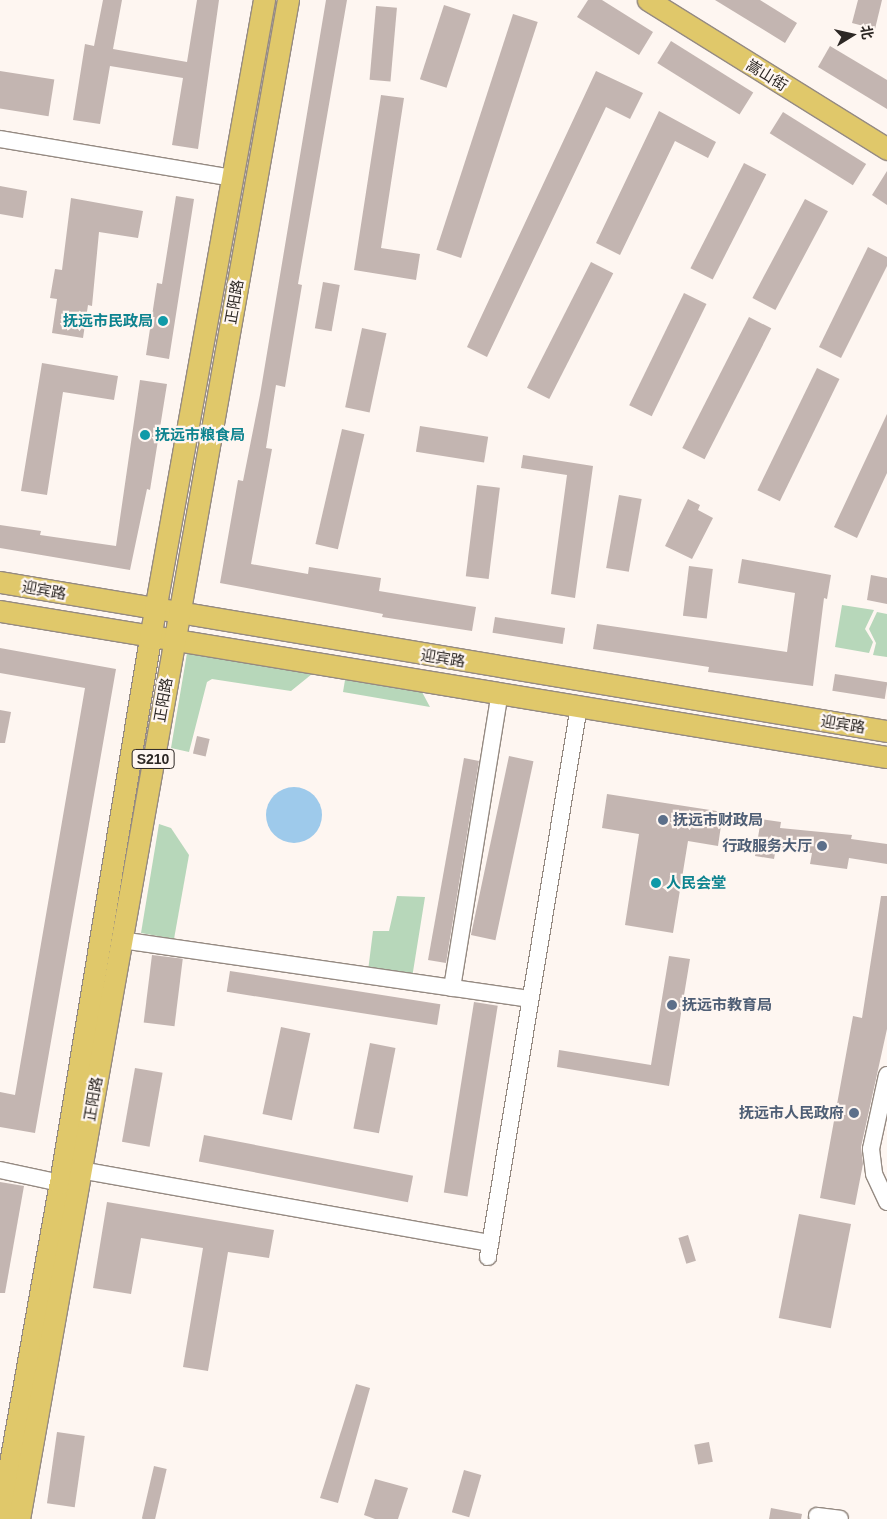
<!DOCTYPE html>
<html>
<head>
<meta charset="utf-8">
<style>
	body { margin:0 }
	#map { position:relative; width:887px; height:1519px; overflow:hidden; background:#fef6f1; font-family:Helvetica,"Noto Sans SC",sans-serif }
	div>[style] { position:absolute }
	.green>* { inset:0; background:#b7d7ba }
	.water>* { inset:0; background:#9ecaeb }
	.round { border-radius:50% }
	.building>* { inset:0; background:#c3b5b1; transform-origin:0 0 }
	.roads { filter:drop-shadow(1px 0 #958a82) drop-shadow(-1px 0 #958a82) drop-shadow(0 1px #958a82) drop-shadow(0 -1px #958a82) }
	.minor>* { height:16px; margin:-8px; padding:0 8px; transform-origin:8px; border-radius:8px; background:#fff }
	.major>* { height:21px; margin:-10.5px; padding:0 10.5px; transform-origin:10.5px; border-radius:10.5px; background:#e0c86a }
	.dots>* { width:14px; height:14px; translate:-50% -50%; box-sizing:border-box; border:2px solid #fef6f1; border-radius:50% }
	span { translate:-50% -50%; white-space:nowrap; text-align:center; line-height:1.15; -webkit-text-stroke:4.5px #fef6f1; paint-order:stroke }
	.shield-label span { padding:1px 4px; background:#fef6f1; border:1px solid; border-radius:4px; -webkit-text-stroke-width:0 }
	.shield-label { font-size:14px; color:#2d2825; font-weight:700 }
	.street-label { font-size:15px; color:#2d2825 }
	.culture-label { font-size:15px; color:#0d838f; font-weight:700 }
	.right { translate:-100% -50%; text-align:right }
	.left { translate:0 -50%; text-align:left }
	.service-label { font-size:15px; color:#4e5e75; font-weight:700 }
	.north { position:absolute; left:827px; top:10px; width:50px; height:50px; -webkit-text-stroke:4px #fef6f1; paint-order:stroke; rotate:80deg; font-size:14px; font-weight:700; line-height:20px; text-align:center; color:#2d2825 }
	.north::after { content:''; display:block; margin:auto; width:18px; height:22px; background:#2d2825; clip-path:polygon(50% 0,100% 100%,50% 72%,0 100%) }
</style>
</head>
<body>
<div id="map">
	<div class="green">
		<div style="clip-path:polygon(842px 605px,874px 610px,865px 629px,873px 642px,869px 653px,835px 647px)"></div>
		<div style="clip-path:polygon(877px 612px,887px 614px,887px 657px,873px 655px,876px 643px,869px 629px)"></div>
		<div style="clip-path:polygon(187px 653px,312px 674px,291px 691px,212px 679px,207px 682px,189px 752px,171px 748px)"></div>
		<div style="clip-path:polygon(345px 680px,422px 692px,430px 707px,343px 692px)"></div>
		<div style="clip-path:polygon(159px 824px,171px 828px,189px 855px,174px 939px,141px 933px)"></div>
		<div style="clip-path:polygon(397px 896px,425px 897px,412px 978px,368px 971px,373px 931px,389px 931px)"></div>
	</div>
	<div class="water">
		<div class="round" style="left:266px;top:787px;width:56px;height:56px"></div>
	</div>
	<div class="building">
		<div style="clip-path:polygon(103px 0,122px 0,113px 49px,187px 62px,197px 0,219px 0,198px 149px,172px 145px,183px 78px,110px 66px,100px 124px,73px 120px,85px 44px,94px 46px)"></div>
		<div style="clip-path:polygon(326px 0,347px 0,298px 284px,302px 285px,285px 387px,276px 385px,266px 448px,272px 449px,251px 564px,308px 574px,309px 567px,381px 578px,379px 591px,476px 607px,472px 631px,382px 617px,383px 614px,220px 583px,238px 480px,243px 481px,260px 395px)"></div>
		<div style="clip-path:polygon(588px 0,602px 0,653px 32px,639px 55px,577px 17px)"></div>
		<div style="clip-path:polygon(715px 0,760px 0,797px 23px,785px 43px)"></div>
		<div style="clip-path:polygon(858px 0,882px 0,875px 29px,852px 23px)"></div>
		<div style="left:444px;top:5px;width:28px;height:78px;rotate:18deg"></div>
		<div style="left:376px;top:6px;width:21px;height:74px;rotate:5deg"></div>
		<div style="left:513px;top:14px;width:26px;height:248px;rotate:18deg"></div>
		<div style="left:671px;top:41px;width:97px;height:26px;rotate:32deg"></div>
		<div style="clip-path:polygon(830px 46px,887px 80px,887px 109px,818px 67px)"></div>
		<div style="left:0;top:71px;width:55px;height:37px;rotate:9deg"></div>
		<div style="clip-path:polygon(596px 71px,643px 93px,630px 119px,606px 107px,487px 357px,467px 347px)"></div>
		<div style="clip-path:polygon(381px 95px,404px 98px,381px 248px,420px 254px,416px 280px,354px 270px)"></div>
		<div style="clip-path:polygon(659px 111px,716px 142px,708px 158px,675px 141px,620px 255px,596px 243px)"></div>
		<div style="left:783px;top:112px;width:98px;height:25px;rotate:32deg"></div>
		<div style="left:744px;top:163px;width:25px;height:118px;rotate:27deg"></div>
		<div style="clip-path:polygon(887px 171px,887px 205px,872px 195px)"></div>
		<div style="clip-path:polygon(0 186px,27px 191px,23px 218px,0 214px)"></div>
		<div style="clip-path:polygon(176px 196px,194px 199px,169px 359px,146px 355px,157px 283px,162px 284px)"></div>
		<div style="clip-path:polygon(71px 198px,143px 211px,138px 238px,99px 232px,92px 306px,88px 305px,83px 338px,52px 333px,57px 299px,50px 298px,55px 269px,62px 270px)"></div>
		<div style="left:805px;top:199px;width:26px;height:112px;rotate:28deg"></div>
		<div style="clip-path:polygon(868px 247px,887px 257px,887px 266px,841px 358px,819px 347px)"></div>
		<div style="left:591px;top:262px;width:25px;height:141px;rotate:27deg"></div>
		<div style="left:323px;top:282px;width:17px;height:47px;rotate:10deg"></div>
		<div style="left:684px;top:293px;width:25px;height:125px;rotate:26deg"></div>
		<div style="left:749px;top:317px;width:25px;height:147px;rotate:27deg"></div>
		<div style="left:362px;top:328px;width:25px;height:81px;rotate:12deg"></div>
		<div style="clip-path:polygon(42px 363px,118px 376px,114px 400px,63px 392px,47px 495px,21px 491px)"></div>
		<div style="left:817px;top:368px;width:25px;height:136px;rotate:26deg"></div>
		<div style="clip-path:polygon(140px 380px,167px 384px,150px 490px,147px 489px,130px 570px,0 548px,0 525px,41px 531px,40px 535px,116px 546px)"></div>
		<div style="clip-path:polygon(887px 414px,887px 473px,857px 538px,834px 527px)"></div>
		<div style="left:420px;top:426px;width:69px;height:26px;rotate:9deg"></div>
		<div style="left:342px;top:429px;width:23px;height:118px;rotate:13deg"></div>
		<div style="clip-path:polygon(523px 455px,593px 466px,575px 598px,551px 594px,567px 475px,521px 468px)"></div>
		<div style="left:477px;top:485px;width:23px;height:92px;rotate:7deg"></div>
		<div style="left:619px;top:495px;width:23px;height:74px;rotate:10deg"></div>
		<div style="clip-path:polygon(688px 499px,700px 505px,698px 510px,713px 518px,692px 559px,665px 546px)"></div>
		<div style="clip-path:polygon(742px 559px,831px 575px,827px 599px,824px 598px,813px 686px,708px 672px,709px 667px,593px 649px,597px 624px,787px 652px,795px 593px,738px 583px)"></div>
		<div style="left:689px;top:566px;width:24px;height:50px;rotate:7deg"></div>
		<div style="clip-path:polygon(871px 575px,887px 578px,887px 604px,867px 600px)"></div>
		<div style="left:495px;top:617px;width:71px;height:16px;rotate:9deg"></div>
		<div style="clip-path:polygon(0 648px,116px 669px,35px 1133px,0 1127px,0 1092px,15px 1095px,85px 688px,0 673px)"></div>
		<div style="left:835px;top:674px;width:53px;height:17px;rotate:9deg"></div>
		<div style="clip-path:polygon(0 710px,11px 712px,5px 743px,0 743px)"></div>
		<div style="left:197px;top:736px;width:13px;height:18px;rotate:13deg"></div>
		<div style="left:509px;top:756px;width:25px;height:183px;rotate:12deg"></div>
		<div style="clip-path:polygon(464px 758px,479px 761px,446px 963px,428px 960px)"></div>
		<div style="clip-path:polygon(607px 794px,723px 812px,718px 846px,688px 841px,673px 933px,625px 925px,639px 834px,602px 828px)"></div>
		<div style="clip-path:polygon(761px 819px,781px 822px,780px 828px,852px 835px,851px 839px,887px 844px,887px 864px,849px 858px,847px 869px,810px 864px,812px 853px,776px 848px,774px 859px,755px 856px)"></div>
		<div style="clip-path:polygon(881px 896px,887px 896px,887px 1029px,861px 1147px,863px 1164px,855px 1205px,820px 1198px,853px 1016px,862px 1018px)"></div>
		<div style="left:152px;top:955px;width:31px;height:68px;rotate:7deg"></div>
		<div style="clip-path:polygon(669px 956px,690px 959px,669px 1086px,557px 1067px,559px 1050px,651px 1065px)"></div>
		<div style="left:230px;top:971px;width:213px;height:21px;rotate:9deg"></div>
		<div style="left:474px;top:1002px;width:24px;height:193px;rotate:9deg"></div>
		<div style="left:281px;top:1027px;width:30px;height:89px;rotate:12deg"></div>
		<div style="left:370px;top:1043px;width:26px;height:87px;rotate:11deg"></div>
		<div style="left:135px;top:1068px;width:28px;height:75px;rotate:10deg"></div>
		<div style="left:204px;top:1135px;width:213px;height:27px;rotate:11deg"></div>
		<div style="clip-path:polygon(0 1182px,24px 1186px,5px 1293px,0 1293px)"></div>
		<div style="clip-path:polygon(107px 1202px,274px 1230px,269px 1258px,228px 1252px,208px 1371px,183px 1367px,203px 1248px,141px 1238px,131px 1294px,93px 1288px)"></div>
		<div style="left:799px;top:1214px;width:53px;height:106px;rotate:11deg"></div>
		<div style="left:688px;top:1235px;width:27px;height:10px;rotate:73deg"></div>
		<div style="clip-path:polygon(356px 1384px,370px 1388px,338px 1503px,320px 1498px)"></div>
		<div style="left:57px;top:1432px;width:28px;height:72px;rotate:8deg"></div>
		<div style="left:709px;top:1442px;width:20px;height:15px;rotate:79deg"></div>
		<div style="left:154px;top:1466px;width:13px;height:54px;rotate:13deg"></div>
		<div style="left:464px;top:1470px;width:18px;height:44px;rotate:16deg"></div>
		<div style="clip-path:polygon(375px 1479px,408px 1488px,398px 1519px,375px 1519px,364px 1515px)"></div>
		<div style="clip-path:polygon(771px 1508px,802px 1514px,801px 1519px,769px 1519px)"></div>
	</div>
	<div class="roads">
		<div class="minor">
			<div style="left:0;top:139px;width:235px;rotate:9.5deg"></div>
			<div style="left:121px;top:940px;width:413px;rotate:8.2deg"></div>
			<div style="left:452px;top:988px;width:299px;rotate:-80.8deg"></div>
			<div style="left:887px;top:1075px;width:76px;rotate:102.2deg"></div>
			<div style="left:871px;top:1149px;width:25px;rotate:83deg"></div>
			<div style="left:874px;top:1174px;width:31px;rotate:65deg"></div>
			<div style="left:69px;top:1168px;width:428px;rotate:10.1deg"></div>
			<div style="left:0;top:1170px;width:61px;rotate:12.2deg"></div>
			<div style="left:488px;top:1257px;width:558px;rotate:-80.62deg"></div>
			<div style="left:817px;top:1516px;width:23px;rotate:7deg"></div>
		</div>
		<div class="major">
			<div style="left:648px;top:0;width:282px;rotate:31.9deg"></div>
			<div style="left:0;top:582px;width:899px;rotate:9.54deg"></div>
			<div style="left:0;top:611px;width:899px;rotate:9.35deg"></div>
			<div style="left:0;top:1519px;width:341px;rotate:-79.9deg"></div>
			<div style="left:60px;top:1183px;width:552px;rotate:-80.62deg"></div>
			<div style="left:150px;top:638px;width:648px;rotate:-79.87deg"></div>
			<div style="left:19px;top:1519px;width:1543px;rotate:-79.96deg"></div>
		</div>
	</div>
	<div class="dots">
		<div style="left:163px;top:321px;background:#0f9aa8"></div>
		<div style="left:145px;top:435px;background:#0f9aa8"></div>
		<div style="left:663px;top:820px;background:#5c6f8a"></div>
		<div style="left:822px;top:846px;background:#5c6f8a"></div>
		<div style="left:656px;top:883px;background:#0f9aa8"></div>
		<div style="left:672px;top:1005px;background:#5c6f8a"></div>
		<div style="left:854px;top:1113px;background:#5c6f8a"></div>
	</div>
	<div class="shield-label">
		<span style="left:153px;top:759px">S210</span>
	</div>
	<div class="street-label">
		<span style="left:767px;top:75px;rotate:32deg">嵩山街</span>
		<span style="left:234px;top:302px;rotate:-80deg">正阳路</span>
		<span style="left:44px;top:590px;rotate:10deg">迎宾路</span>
		<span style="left:443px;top:658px;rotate:9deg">迎宾路</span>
		<span style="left:163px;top:700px;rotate:-80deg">正阳路</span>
		<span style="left:843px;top:724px;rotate:9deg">迎宾路</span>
		<span style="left:93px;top:1099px;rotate:-80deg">正阳路</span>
	</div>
	<div class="culture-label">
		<span class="right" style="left:153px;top:321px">抚远市民政局</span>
		<span class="left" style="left:155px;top:435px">抚远市粮食局</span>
		<span class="left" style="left:666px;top:883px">人民会堂</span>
	</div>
	<div class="service-label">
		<span class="left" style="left:673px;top:820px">抚远市财政局</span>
		<span class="right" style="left:812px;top:846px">行政服务大厅</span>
		<span class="left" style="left:682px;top:1005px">抚远市教育局</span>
		<span class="right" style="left:844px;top:1113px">抚远市人民政府</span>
	</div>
	<div class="north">北</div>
</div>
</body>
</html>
